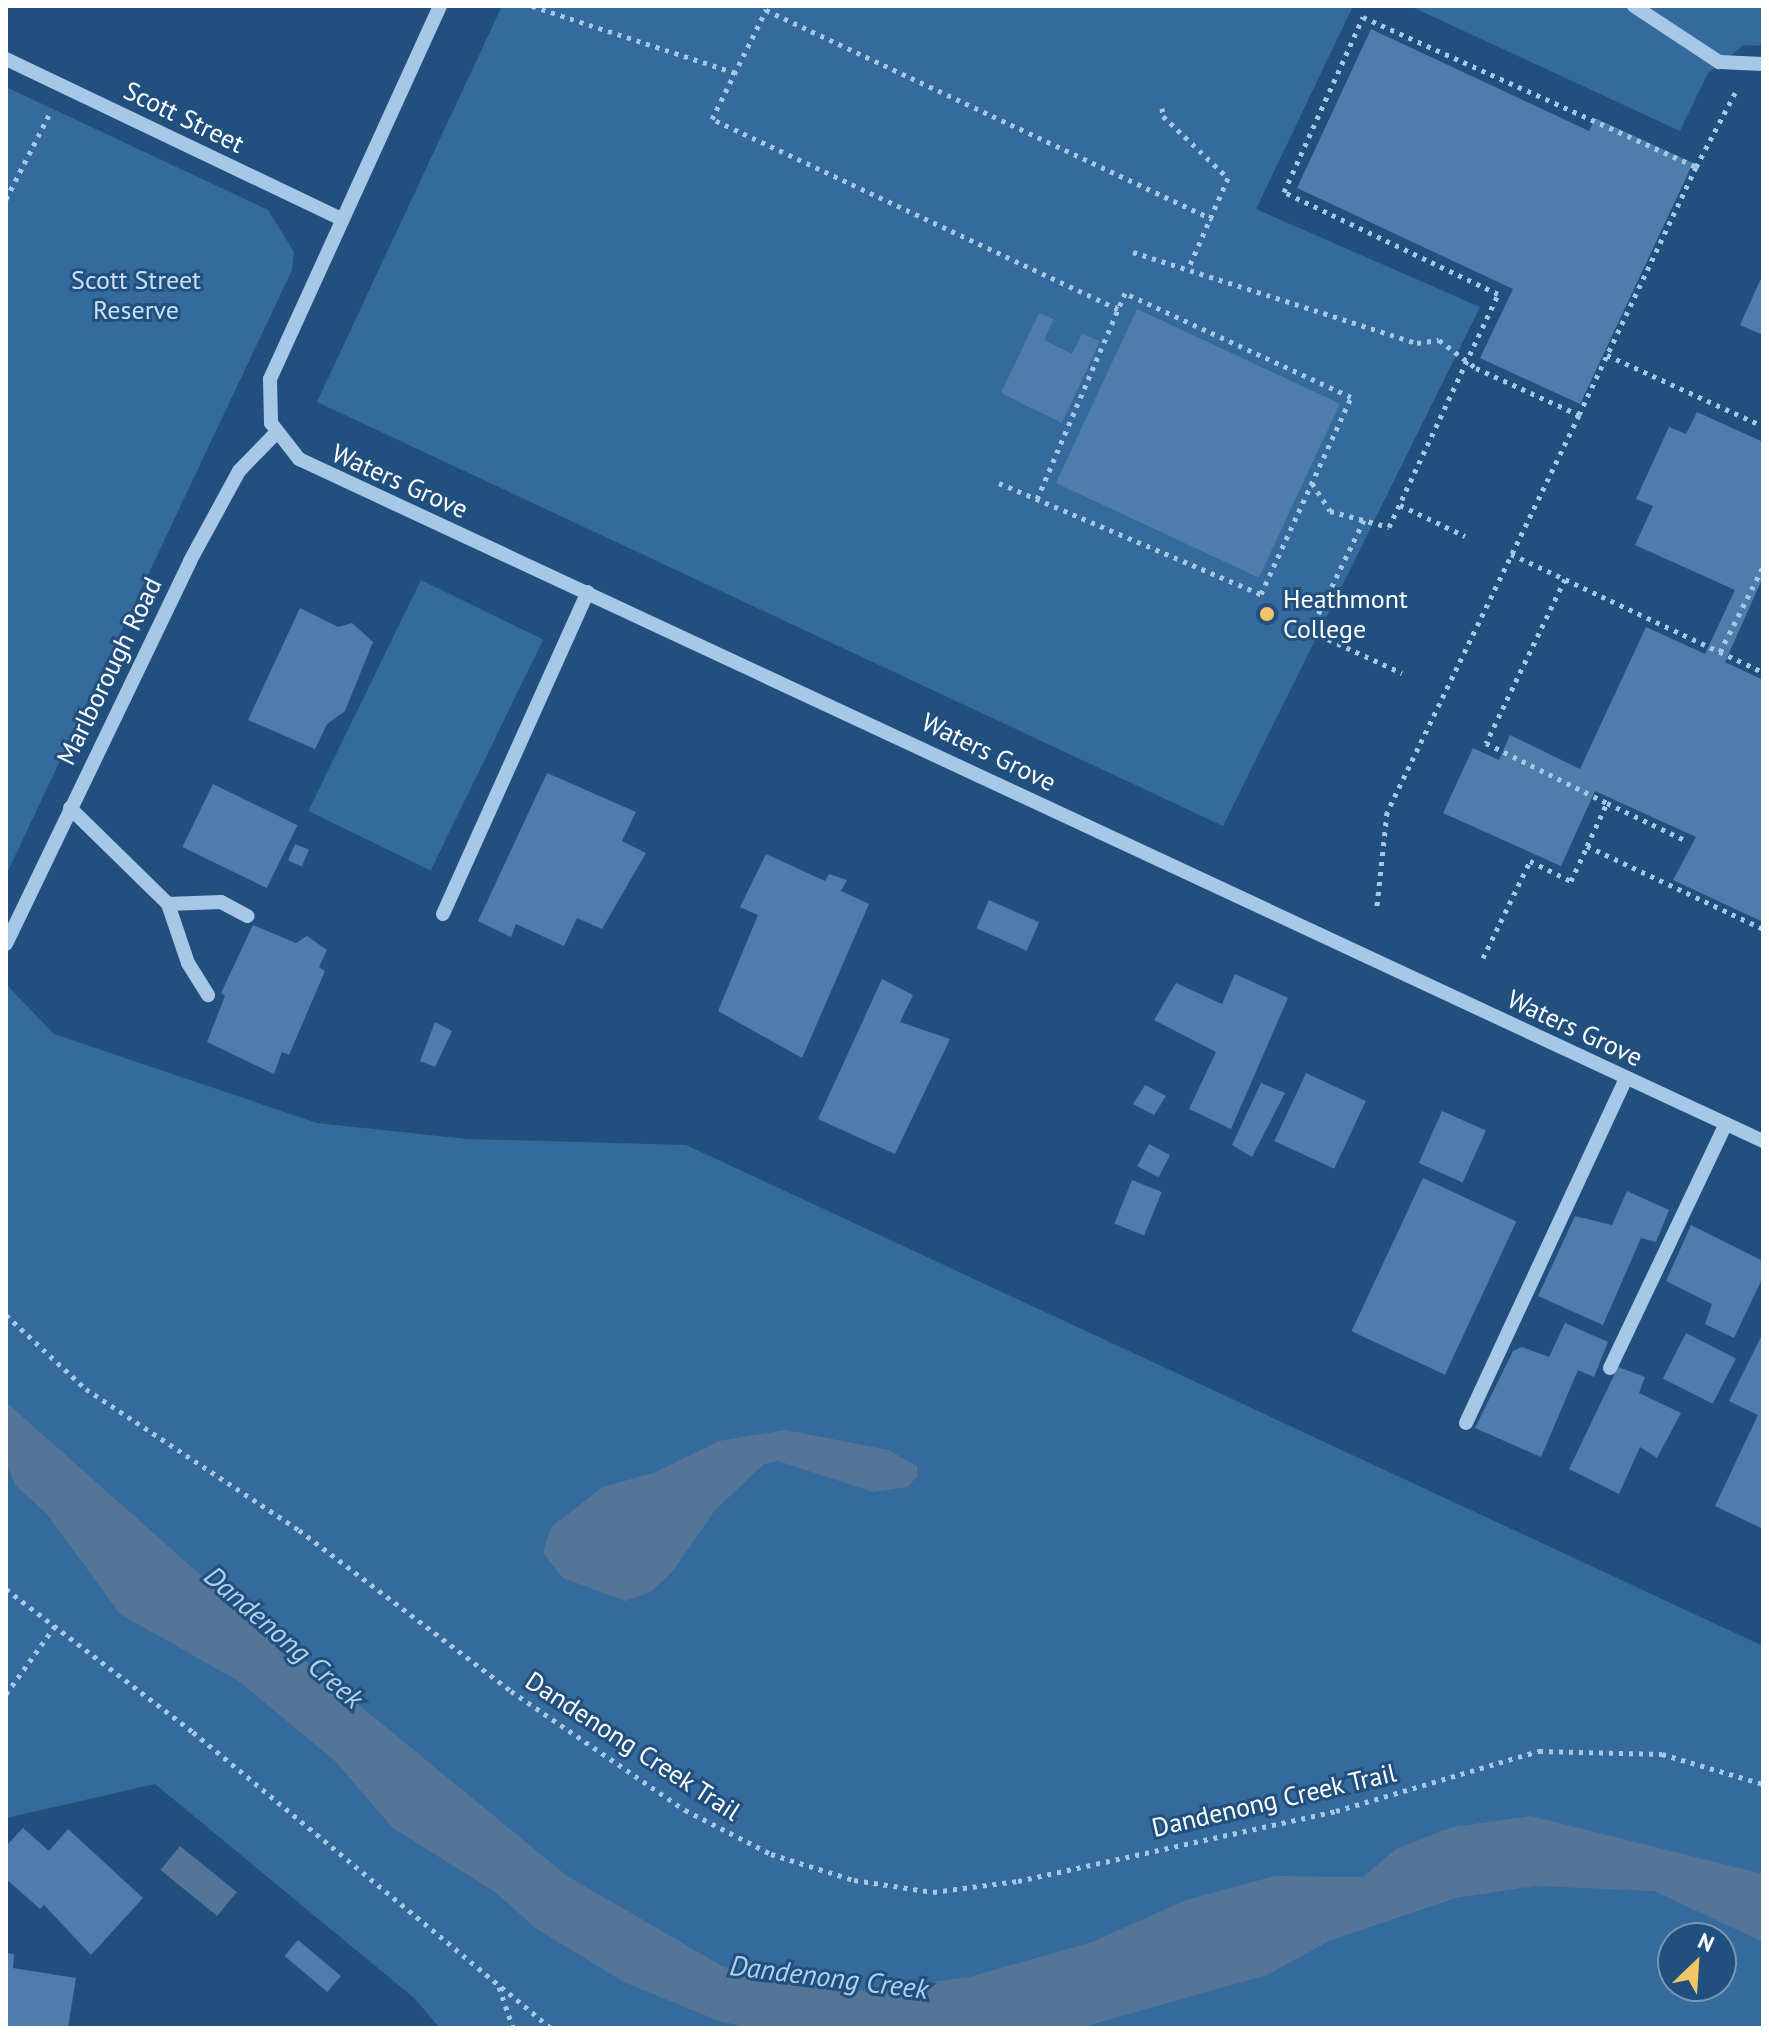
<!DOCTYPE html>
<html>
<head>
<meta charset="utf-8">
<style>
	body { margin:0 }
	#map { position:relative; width:1769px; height:2034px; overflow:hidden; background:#21507f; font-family:"PT Sans",sans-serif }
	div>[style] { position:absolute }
	.green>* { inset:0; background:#356a9d; transform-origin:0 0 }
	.water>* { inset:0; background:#547598; transform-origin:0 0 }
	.building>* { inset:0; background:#4e7cab; transform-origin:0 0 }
	.path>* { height:5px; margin-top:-2.5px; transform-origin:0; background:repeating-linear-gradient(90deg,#a7c7e7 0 4px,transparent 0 10px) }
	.minor>* { height:14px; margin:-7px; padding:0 7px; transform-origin:7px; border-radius:7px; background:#a7c7e7 }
	.dots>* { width:22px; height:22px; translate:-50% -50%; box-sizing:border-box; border:4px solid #21507f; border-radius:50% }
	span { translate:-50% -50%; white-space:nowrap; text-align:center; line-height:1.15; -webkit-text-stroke:6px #21507f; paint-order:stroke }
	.street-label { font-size:26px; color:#fff }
	.park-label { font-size:26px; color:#cae0f6 }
	.poi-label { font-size:26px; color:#fff }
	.left { translate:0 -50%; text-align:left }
	.water-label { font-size:28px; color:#b2d1ef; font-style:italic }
	.frame { position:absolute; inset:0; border:8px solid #fff; pointer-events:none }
	.north { position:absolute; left:1657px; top:1922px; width:80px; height:80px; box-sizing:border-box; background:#21507f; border:2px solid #7a96b2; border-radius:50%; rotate:25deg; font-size:22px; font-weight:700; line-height:32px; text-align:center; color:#fff }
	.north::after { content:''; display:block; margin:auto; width:28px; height:36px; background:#f3c468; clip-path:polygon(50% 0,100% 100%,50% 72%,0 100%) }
</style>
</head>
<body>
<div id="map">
	<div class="green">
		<div style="clip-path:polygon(502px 6px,1353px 6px,1256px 209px,1480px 307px,1223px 826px,317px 402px)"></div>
		<div style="clip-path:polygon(1410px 6px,1763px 6px,1763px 46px,1744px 45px,1708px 73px,1680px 131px)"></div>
		<div style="clip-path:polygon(6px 87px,268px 210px,294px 252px,292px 270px,6px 875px)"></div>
		<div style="left:421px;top:580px;width:136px;height:257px;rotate:26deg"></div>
		<div style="clip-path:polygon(evenodd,6px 984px,54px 1034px,317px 1123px,467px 1139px,686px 1145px,1763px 1646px,1763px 2028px,440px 2028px,414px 1998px,155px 1784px,6px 1818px,6px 984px,1673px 1938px,1721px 1938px,1721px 1986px,1673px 1986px,1673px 1938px)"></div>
	</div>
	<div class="water">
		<div style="clip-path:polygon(6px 1402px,195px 1570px,567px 1876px,722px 1966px,753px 1976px,863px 1991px,969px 1977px,1092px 1942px,1186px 1900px,1275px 1876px,1363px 1877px,1396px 1849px,1452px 1827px,1531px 1816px,1763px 1874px,1763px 1942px,1654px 1891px,1535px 1886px,1456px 1898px,1331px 1940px,1267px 1975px,1079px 2028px,750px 2028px,719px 2021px,624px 1982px,537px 1929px,495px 1892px,393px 1828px,335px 1761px,240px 1682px,120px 1614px,47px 1514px,16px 1486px,6px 1463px)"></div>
		<div style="clip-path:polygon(786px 1430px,888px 1450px,917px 1466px,917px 1476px,908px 1487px,873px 1492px,778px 1461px,764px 1464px,715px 1510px,673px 1571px,651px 1592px,625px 1601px,563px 1578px,543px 1553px,551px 1527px,603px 1487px,656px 1472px,719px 1441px)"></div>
		<div style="left:180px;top:1846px;width:73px;height:31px;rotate:39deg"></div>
	</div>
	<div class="building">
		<div style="clip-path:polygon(1371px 29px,1589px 131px,1595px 118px,1693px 163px,1580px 404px,1480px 358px,1513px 289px,1297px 188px)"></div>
		<div style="clip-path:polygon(1763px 274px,1763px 335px,1740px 325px)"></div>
		<div style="left:1137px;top:309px;width:224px;height:192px;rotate:25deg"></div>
		<div style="clip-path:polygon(1039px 313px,1054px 319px,1044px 340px,1072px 354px,1082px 334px,1100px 341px,1062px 423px,1001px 393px)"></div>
		<div style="clip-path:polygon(1697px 412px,1763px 442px,1763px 577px,1725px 662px,1763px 680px,1763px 922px,1673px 880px,1696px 837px,1595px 791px,1561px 866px,1443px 813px,1473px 748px,1499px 760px,1510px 735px,1580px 769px,1646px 627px,1705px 654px,1735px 590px,1635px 545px,1653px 506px,1636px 499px,1669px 427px,1686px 434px)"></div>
		<div style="clip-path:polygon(300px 608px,338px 627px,352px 623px,373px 642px,345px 711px,327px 724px,315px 749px,248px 720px)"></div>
		<div style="clip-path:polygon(547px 773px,636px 812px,622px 841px,646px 853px,602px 929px,577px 918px,564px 946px,516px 924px,511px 937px,478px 921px)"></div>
		<div style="left:213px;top:784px;width:94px;height:70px;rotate:26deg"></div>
		<div style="left:295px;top:844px;width:15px;height:18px;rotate:23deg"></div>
		<div style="clip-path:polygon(766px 854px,825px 881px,829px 874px,847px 880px,841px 891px,869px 904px,802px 1058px,718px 1011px,758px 915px,740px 907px)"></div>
		<div style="left:989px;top:900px;width:55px;height:31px;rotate:24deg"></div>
		<div style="clip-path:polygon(253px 925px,296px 943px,307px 936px,327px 950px,319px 967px,325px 971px,289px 1055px,282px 1052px,274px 1074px,207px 1042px,225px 996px,221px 993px)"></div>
		<div style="clip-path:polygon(1235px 974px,1288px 998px,1231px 1129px,1189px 1109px,1216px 1052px,1154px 1020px,1176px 983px,1222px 1004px)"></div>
		<div style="clip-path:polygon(882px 979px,913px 995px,900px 1022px,950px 1039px,895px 1154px,818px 1119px)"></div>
		<div style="clip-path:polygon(435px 1022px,452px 1031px,435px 1067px,420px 1061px)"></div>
		<div style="left:1306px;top:1073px;width:66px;height:75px;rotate:25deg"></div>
		<div style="clip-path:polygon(1261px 1083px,1285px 1093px,1252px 1157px,1232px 1145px)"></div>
		<div style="clip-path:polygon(1145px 1085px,1166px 1096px,1154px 1115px,1133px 1104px)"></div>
		<div style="left:1442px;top:1111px;width:48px;height:57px;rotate:24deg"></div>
		<div style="left:1149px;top:1144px;width:24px;height:25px;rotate:28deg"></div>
		<div style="left:1423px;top:1178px;width:103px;height:169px;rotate:25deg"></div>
		<div style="left:1132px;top:1180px;width:32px;height:47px;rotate:22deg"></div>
		<div style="clip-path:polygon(1627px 1191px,1669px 1210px,1656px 1242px,1641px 1238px,1603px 1325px,1538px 1296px,1575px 1216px,1612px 1225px)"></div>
		<div style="clip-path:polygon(1691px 1225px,1763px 1261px,1763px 1277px,1734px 1338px,1705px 1324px,1712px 1304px,1666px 1281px)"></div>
		<div style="clip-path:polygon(1565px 1323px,1608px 1342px,1594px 1377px,1578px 1370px,1541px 1457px,1475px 1428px,1513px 1351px,1522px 1347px,1549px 1357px)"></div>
		<div style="left:1686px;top:1333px;width:56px;height:51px;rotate:27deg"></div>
		<div style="clip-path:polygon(1763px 1333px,1763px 1529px,1715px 1506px,1758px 1415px,1729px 1401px)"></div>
		<div style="clip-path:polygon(1618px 1367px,1645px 1377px,1639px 1393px,1681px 1413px,1657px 1458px,1640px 1447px,1619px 1494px,1569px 1469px)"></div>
		<div style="clip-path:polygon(23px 1828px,49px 1851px,68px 1829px,143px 1898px,91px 1955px,44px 1905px,40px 1909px,6px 1879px,6px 1846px)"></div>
		<div style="left:298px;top:1940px;width:56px;height:21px;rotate:40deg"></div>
		<div style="clip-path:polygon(6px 1953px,14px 1954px,13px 1968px,76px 1978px,68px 2028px,6px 2028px)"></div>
	</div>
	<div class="path">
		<div style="left:532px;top:6px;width:215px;rotate:18.2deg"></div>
		<div style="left:1162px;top:108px;width:8px;rotate:83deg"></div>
		<div style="left:1163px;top:116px;width:90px;rotate:43.6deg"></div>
		<div style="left:1228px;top:178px;width:99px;rotate:113.7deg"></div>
		<div style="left:1696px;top:167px;width:84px;rotate:-62.2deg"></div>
		<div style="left:6px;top:199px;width:94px;rotate:-62.9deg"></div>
		<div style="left:1133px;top:252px;width:298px;rotate:17.8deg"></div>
		<div style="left:1417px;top:343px;width:22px;rotate:-8deg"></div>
		<div style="left:1439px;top:340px;width:46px;rotate:37.1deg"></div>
		<div style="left:1476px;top:368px;width:113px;rotate:24.5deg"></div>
		<div style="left:1579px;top:415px;width:441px;rotate:115.8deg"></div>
		<div style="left:1387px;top:812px;width:95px;rotate:96.1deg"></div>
		<div style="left:1118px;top:309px;width:448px;rotate:-154.9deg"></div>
		<div style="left:712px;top:119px;width:122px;rotate:-63.6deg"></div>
		<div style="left:766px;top:10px;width:493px;rotate:25.1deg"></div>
		<div style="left:1607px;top:355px;width:171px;rotate:24.5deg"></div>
		<div style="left:999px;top:483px;width:285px;rotate:23deg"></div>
		<div style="left:1261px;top:594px;width:217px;rotate:-65.4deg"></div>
		<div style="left:1351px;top:397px;width:249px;rotate:-155.3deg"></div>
		<div style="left:1125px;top:293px;width:224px;rotate:113.1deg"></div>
		<div style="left:1312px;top:483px;width:33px;rotate:57deg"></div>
		<div style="left:1330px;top:511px;width:61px;rotate:15.2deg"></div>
		<div style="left:1389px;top:527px;width:257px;rotate:-64.9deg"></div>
		<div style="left:1498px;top:294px;width:237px;rotate:-154.5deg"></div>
		<div style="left:1284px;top:192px;width:192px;rotate:-65.7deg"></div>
		<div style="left:1363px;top:17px;width:365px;rotate:24.2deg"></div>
		<div style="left:1696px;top:167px;width:274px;rotate:115.3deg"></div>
		<div style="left:1400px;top:505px;width:72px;rotate:25.5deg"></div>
		<div style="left:1364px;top:520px;width:123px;rotate:115.9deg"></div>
		<div style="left:1310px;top:631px;width:101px;rotate:24.5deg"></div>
		<div style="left:1511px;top:554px;width:278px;rotate:25.1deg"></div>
		<div style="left:1565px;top:579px;width:182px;rotate:115.7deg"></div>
		<div style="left:1486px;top:743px;width:135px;rotate:26.4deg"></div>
		<div style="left:1720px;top:652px;width:95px;rotate:-63.2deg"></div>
		<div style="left:1587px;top:846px;width:47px;rotate:-65.1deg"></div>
		<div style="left:1607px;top:803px;width:89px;rotate:25.4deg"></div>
		<div style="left:1483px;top:958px;width:108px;rotate:-64.1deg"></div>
		<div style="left:1530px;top:861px;width:46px;rotate:26deg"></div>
		<div style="left:1571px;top:881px;width:38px;rotate:-65deg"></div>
		<div style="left:1587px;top:846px;width:195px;rotate:25.2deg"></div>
		<div style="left:6px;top:1315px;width:109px;rotate:42.8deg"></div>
		<div style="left:86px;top:1389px;width:255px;rotate:33.5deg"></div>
		<div style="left:299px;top:1530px;width:266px;rotate:37.2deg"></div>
		<div style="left:511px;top:1691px;width:211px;rotate:34.4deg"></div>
		<div style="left:685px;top:1810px;width:97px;rotate:27.1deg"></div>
		<div style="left:771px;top:1854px;width:87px;rotate:17.4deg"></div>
		<div style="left:854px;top:1880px;width:80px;rotate:8.6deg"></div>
		<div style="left:933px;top:1892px;width:86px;rotate:-7.4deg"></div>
		<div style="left:1018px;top:1881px;width:326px;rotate:-12.4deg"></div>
		<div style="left:1336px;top:1811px;width:212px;rotate:-16.5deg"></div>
		<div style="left:1539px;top:1751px;width:123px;rotate:1.4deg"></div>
		<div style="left:1662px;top:1754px;width:105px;rotate:16.5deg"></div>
		<div style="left:6px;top:1589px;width:235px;rotate:37.4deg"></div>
		<div style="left:193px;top:1732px;width:465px;rotate:39.6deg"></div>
		<div style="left:6px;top:1694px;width:84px;rotate:-54.2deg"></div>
		<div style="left:499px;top:1987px;width:43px;rotate:71.1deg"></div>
	</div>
	<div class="minor">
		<div style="left:440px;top:6px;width:410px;rotate:114.5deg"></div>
		<div style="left:270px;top:379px;width:44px;rotate:88.7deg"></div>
		<div style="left:271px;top:423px;width:46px;rotate:52.1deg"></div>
		<div style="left:299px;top:459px;width:1615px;rotate:24.98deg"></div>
		<div style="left:1634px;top:6px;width:102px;rotate:33.4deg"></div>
		<div style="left:1719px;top:62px;width:44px;rotate:2.6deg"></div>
		<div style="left:6px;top:59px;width:371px;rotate:25.5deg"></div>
		<div style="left:70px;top:808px;width:137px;rotate:44.4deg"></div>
		<div style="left:168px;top:904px;width:62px;rotate:71.3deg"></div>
		<div style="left:188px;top:963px;width:38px;rotate:58deg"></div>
		<div style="left:168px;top:904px;width:53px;rotate:-2.2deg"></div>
		<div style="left:221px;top:902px;width:30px;rotate:28deg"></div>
		<div style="left:443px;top:914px;width:353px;rotate:-65.8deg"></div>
		<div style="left:6px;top:944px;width:425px;rotate:-64.3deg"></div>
		<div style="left:190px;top:561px;width:102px;rotate:-61.4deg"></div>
		<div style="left:239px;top:471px;width:53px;rotate:-45.8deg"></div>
		<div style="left:1610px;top:1368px;width:270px;rotate:-64.6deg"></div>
		<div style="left:1466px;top:1423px;width:380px;rotate:-65.1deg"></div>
	</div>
	<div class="dots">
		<div style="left:1267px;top:614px;background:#f3c468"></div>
	</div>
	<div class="street-label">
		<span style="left:184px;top:117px;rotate:26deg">Scott Street</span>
		<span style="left:400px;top:481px;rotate:24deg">Waters Grove</span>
		<span style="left:109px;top:671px;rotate:-64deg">Marlborough Road</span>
		<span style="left:989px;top:752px;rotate:26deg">Waters Grove</span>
		<span style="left:1575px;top:1028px;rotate:25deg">Waters Grove</span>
		<span style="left:633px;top:1746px;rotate:33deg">Dandenong Creek Trail</span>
		<span style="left:1274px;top:1800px;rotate:-13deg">Dandenong Creek Trail</span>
	</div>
	<div class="park-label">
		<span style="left:136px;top:295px">Scott Street<br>Reserve</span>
	</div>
	<div class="poi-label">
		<span class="left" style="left:1283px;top:614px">Heathmont<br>College</span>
	</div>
	<div class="water-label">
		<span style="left:284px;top:1637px;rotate:41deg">Dandenong Creek</span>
		<span style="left:829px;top:1977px;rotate:7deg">Dandenong Creek</span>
	</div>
	<div class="frame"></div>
	<div class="north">N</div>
</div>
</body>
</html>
